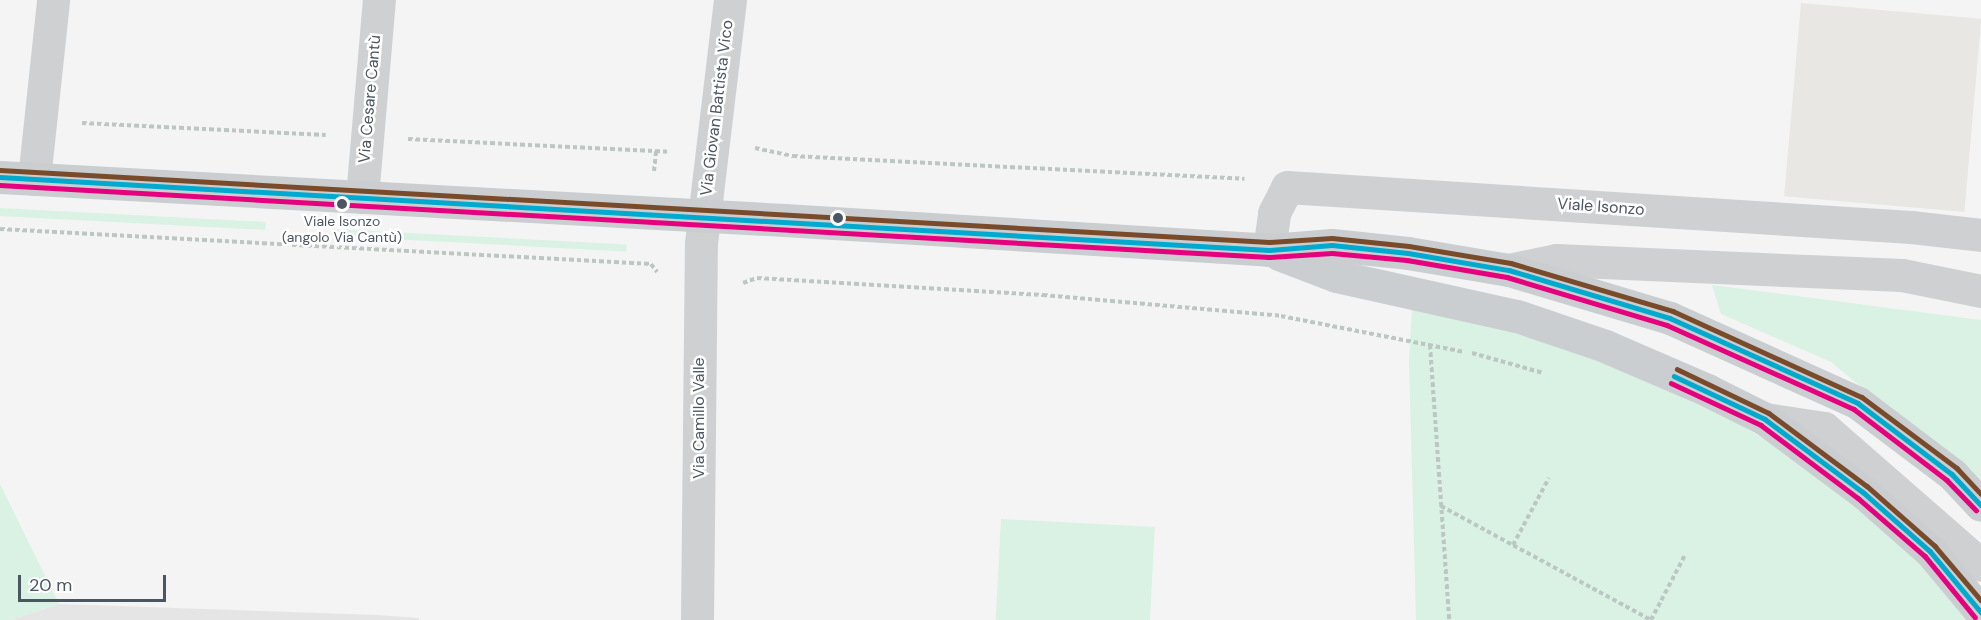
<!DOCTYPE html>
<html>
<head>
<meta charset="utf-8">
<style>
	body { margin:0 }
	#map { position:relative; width:1981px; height:620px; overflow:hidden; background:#f4f4f4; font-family:"DM Sans",sans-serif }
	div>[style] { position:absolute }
	.commercial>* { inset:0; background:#e8e7e3; transform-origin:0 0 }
	.education>* { inset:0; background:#e6e5e6 }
	.green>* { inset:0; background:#d9f2e3; transform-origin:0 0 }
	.path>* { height:4px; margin-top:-2px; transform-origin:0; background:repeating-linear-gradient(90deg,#bcc7c4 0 4.5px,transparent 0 7.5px) }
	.minor>* { height:33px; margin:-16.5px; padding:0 16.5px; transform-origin:16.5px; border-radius:16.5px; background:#ced0d2 }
	.major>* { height:33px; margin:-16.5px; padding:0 16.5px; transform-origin:16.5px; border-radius:16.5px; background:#caced1 }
	.bus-1>* { height:4.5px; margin:-2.25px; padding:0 2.25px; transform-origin:2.25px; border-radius:2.25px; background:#00a9ce }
	.bus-2>* { height:4.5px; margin:-2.25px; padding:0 2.25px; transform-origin:2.25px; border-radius:2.25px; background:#e5007d }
	.bus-3>* { height:4.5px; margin:-2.25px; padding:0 2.25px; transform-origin:2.25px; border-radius:2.25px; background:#7a4b2a }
	.dots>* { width:16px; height:16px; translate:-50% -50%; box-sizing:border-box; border:3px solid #fff; border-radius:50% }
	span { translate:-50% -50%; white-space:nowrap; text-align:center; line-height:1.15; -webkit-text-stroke:5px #fff; paint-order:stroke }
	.bus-label { font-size:14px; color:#4a5661 }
	.street-label { font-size:16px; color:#4a5661 }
	.scale { position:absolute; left:18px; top:575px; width:148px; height:27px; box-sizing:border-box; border:3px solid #4a5661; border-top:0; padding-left:8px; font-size:18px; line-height:21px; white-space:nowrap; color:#4a5661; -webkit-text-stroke:4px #fff; paint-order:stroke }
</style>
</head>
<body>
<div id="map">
	<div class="commercial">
		<div style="left:1801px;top:3px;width:181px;height:194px;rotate:5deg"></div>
	</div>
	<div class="education">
		<div style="clip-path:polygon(59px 604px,377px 615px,419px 618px,419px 620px,11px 620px)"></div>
	</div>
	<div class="green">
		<div style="left:0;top:208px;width:266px;height:8px;rotate:3deg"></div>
		<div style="left:332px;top:229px;width:295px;height:7px;rotate:3deg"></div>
		<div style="clip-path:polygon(1712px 285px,1981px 320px,1981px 480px,1891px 412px,1831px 362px,1721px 314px)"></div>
		<div style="clip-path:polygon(1412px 309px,1549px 339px,1731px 419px,1806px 464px,1897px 536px,1973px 620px,1416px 620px,1409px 361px)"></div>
		<div style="clip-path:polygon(0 484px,59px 604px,11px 620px,0 620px)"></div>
		<div style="left:1001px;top:519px;width:154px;height:101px;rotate:3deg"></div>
	</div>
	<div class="path">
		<div style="left:82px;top:123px;width:244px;rotate:2.8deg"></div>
		<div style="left:408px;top:139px;width:262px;rotate:2.8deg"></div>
		<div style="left:755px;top:148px;width:39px;rotate:12deg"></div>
		<div style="left:793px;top:156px;width:452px;rotate:2.9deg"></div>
		<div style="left:654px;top:171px;width:20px;rotate:-84deg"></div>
		<div style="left:0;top:229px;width:652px;rotate:3.08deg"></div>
		<div style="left:651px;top:264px;width:10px;rotate:53deg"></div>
		<div style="left:743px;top:283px;width:15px;rotate:-20deg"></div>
		<div style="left:757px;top:278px;width:287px;rotate:3.4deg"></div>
		<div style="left:1043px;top:295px;width:239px;rotate:5deg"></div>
		<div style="left:1281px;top:316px;width:187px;rotate:11.1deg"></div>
		<div style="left:1430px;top:345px;width:276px;rotate:86deg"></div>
		<div style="left:1472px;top:353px;width:74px;rotate:15.7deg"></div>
		<div style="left:1441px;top:506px;width:239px;rotate:28.5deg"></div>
		<div style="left:1513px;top:545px;width:76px;rotate:-61.8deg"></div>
		<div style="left:1651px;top:620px;width:73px;rotate:-62.4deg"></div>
	</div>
	<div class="minor">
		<div style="left:34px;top:179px;width:180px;rotate:-83.9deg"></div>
		<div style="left:362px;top:197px;width:198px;rotate:-85.1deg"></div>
		<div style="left:1269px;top:250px;width:37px;rotate:-82deg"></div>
		<div style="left:1274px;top:213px;width:29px;rotate:-63deg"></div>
		<div style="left:1287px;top:187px;width:625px;rotate:3.67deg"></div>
		<div style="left:1911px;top:227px;width:70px;rotate:6.5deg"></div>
		<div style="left:1509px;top:270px;width:48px;rotate:-12deg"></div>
		<div style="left:1556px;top:260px;width:346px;rotate:2.5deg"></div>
		<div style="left:1902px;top:275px;width:81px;rotate:11.4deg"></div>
		<div style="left:1765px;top:419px;width:60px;rotate:8.7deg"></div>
		<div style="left:1824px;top:428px;width:208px;rotate:41.1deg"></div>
		<div style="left:697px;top:620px;width:377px;rotate:-89.4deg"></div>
		<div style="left:701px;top:243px;width:245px;rotate:-83.2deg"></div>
	</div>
	<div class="major">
		<div style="left:0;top:177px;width:785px;rotate:3.14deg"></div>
		<div style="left:784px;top:220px;width:486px;rotate:3.5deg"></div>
		<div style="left:1269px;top:250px;width:63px;rotate:-4.5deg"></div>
		<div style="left:1332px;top:245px;width:76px;rotate:6deg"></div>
		<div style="left:1408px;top:253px;width:102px;rotate:9.6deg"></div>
		<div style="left:1509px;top:270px;width:168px;rotate:16.6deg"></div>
		<div style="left:1670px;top:318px;width:206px;rotate:24.3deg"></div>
		<div style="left:1858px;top:403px;width:118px;rotate:37.1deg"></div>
		<div style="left:1952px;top:474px;width:42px;rotate:46.9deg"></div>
		<div style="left:1279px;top:254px;width:61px;rotate:21.1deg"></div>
		<div style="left:1336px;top:276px;width:185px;rotate:12.5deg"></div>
		<div style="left:1517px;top:316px;width:93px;rotate:18.8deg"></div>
		<div style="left:1605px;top:346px;width:111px;rotate:23.3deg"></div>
		<div style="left:1707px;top:390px;width:65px;rotate:26.6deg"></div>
		<div style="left:1765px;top:419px;width:122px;rotate:36.7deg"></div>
		<div style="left:1863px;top:492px;width:89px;rotate:41.4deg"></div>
		<div style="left:1930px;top:551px;width:80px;rotate:50.1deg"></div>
	</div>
	<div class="bus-1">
		<div style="left:0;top:177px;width:1271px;rotate:3.29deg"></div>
		<div style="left:1269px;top:250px;width:63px;rotate:-4.5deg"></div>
		<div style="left:1332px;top:245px;width:76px;rotate:6deg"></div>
		<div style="left:1408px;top:253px;width:102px;rotate:9.6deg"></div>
		<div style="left:1509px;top:270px;width:168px;rotate:16.6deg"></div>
		<div style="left:1670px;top:318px;width:206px;rotate:24.3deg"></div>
		<div style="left:1858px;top:403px;width:118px;rotate:37.1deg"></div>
		<div style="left:1952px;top:474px;width:42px;rotate:46.9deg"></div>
		<div style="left:1674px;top:376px;width:101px;rotate:25.3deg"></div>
		<div style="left:1765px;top:419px;width:122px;rotate:36.7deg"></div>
		<div style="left:1863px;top:492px;width:89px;rotate:41.4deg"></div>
		<div style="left:1930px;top:551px;width:80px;rotate:50.1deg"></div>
	</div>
	<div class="bus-2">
		<div style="left:0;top:185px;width:1271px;rotate:3.25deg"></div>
		<div style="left:1269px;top:257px;width:63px;rotate:-3.6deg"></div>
		<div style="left:1332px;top:253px;width:75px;rotate:5.3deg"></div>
		<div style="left:1407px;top:260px;width:101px;rotate:9.6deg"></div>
		<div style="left:1507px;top:277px;width:167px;rotate:16.7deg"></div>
		<div style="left:1667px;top:325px;width:205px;rotate:24.2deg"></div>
		<div style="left:1854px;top:409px;width:117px;rotate:37.4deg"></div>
		<div style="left:1947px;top:480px;width:42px;rotate:46deg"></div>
		<div style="left:1671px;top:383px;width:99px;rotate:25deg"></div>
		<div style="left:1761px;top:425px;width:121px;rotate:37deg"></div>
		<div style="left:1858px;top:498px;width:89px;rotate:40.9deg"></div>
		<div style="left:1925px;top:556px;width:79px;rotate:50.7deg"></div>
	</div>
	<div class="bus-3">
		<div style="left:0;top:170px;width:1271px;rotate:3.25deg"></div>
		<div style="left:1269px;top:242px;width:63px;rotate:-3.6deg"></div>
		<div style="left:1332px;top:238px;width:77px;rotate:5.9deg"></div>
		<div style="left:1409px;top:246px;width:103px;rotate:9.5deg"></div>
		<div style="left:1511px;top:263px;width:169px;rotate:16.5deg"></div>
		<div style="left:1673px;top:311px;width:208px;rotate:24.5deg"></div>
		<div style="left:1862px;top:397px;width:119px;rotate:36.8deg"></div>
		<div style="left:1957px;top:468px;width:35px;rotate:47deg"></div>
		<div style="left:1677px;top:369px;width:102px;rotate:25.6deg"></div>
		<div style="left:1769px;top:413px;width:122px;rotate:36.7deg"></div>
		<div style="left:1867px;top:486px;width:91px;rotate:41.4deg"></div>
		<div style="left:1935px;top:546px;width:71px;rotate:49.6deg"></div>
	</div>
	<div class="dots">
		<div style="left:342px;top:204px;background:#4a5661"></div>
		<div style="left:838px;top:218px;background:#4a5661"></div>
	</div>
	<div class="bus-label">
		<span style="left:342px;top:229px">Viale Isonzo<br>(angolo Via Cantù)</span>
	</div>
	<div class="street-label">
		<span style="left:370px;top:99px;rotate:-85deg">Via Cesare Cantù</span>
		<span style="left:717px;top:108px;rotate:-83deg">Via Giovan Battista Vico</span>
		<span style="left:1601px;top:207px;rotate:4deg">Viale Isonzo</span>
		<span style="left:699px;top:418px;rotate:-90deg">Via Camillo Valle</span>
	</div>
	<div class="scale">20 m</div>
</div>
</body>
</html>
